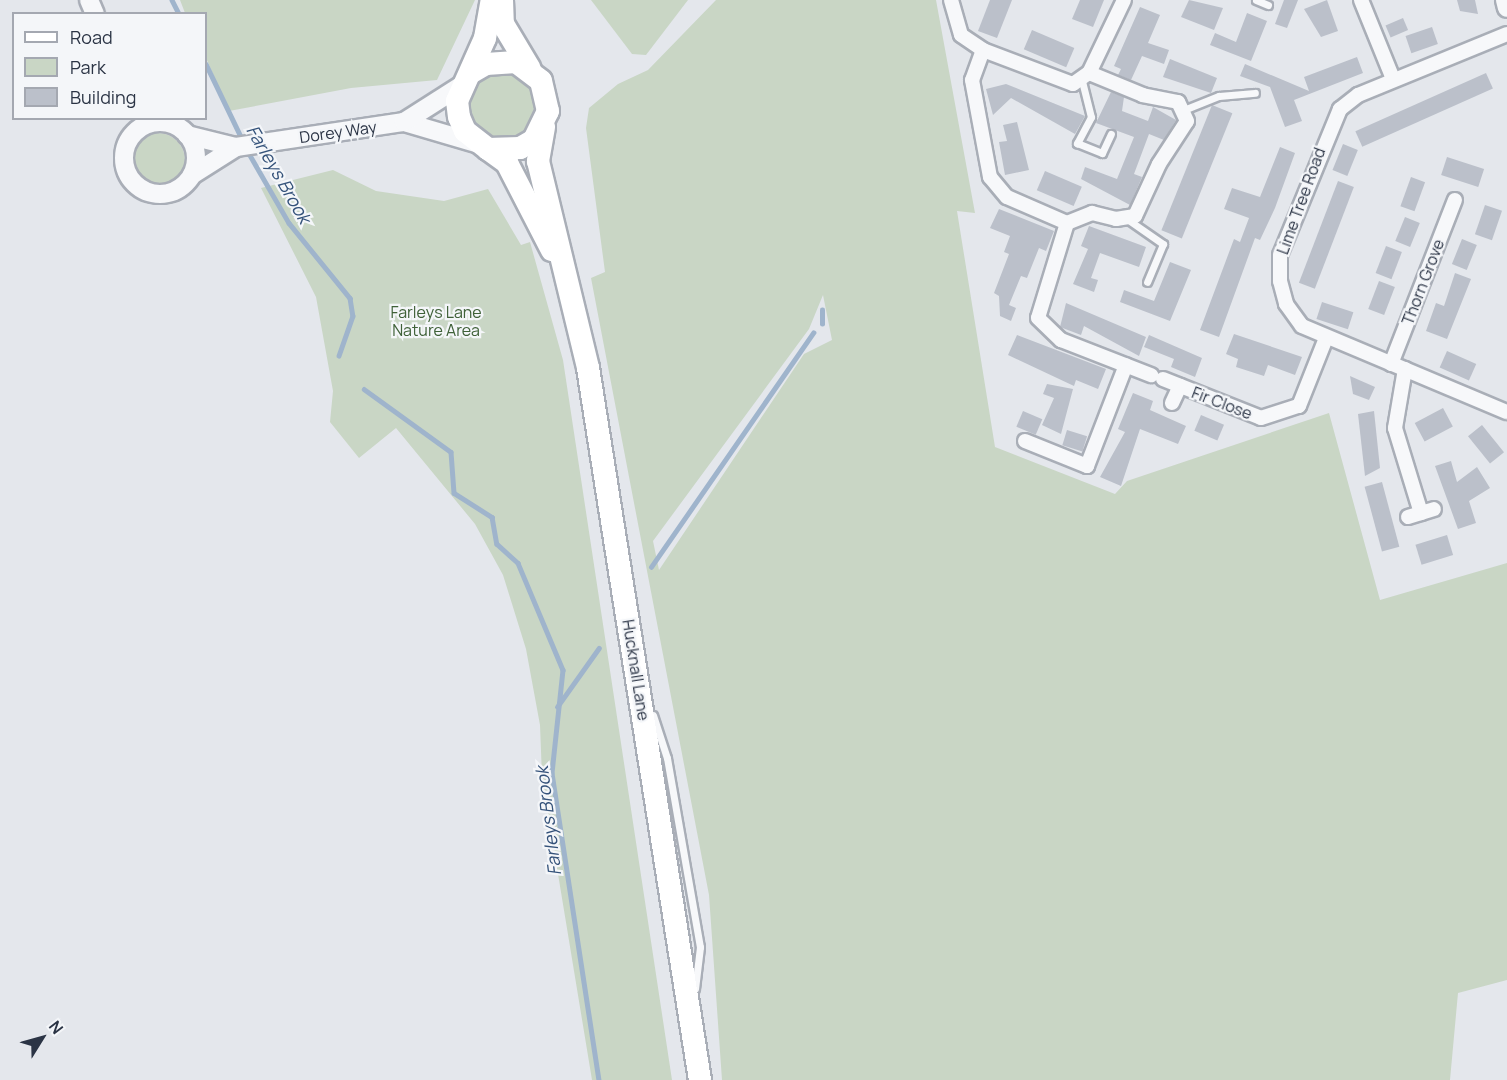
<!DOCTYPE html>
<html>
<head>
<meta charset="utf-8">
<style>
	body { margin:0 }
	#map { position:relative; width:1507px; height:1080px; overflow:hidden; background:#e4e7ec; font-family:Manrope,sans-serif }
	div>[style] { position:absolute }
	.green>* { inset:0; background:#c9d6c5 }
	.round { border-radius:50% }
	.stream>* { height:4.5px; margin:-2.25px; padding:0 2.25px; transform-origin:2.25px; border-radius:2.25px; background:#9fb4cc }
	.building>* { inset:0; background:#bbc0ca; transform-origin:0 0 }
	.roads { filter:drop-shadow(2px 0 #a9aeb7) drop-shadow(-2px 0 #a9aeb7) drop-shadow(0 2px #a9aeb7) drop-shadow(0 -2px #a9aeb7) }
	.service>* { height:7px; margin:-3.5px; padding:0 3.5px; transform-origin:3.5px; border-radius:3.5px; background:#f7f8fa }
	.minor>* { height:14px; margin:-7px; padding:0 7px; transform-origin:7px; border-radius:7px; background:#f7f8fa }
	.tertiary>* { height:18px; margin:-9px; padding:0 9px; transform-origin:9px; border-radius:9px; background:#f7f8fa }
	.tertiary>.ring { margin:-9px; padding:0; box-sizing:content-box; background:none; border:18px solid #f7f8fa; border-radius:50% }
	.primary>* { height:22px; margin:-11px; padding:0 11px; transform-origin:11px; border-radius:11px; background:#fff }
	span { translate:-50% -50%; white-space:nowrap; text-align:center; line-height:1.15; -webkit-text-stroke:4.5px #f4f6f9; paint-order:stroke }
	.street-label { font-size:16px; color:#2b3445 }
	.park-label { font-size:16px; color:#3f6138 }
	.water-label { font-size:18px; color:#34527a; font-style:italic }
	.legend { position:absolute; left:12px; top:12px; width:195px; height:108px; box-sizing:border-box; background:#f4f6f9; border:2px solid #a4a8b1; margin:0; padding:8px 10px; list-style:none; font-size:18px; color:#2b3445 }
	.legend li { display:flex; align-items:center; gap:12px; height:30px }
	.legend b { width:30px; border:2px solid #a4a8b1 }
	.north { position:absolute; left:12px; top:1008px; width:60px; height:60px; -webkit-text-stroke:4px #f4f6f9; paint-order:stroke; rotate:53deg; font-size:16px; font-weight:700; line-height:24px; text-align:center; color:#2b3445 }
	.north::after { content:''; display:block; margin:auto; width:21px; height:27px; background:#2b3445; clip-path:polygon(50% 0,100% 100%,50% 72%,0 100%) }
</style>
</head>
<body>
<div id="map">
	<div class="green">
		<div style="clip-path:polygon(180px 0,475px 0,437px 80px,351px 88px,229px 111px,206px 58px,206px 14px,185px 13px)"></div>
		<div style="clip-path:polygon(591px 0,688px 0,646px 55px,632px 54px)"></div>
		<div style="clip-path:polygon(evenodd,716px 0,936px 0,975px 213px,957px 211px,995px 447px,1115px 494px,1127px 481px,1329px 413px,1380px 600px,1507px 563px,1507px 980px,1458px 993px,1450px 1080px,722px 1080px,709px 895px,591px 278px,605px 272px,586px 128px,589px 108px,618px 84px,648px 70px,716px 0,823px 295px,832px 340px,804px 354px,659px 570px,653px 541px,809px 329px,823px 295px)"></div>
		<div class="round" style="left:467px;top:71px;width:70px;height:70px"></div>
		<div class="round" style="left:131px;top:133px;width:54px;height:54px"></div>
		<div style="clip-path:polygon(333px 170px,376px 191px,444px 201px,488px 189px,521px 245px,530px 242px,563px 360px,672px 1080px,592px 1080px,542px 777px,540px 725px,526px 649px,503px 575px,475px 524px,396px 428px,359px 458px,330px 422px,333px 391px,316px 297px,261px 188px)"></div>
	</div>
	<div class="stream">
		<div style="left:172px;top:0;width:16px;rotate:63deg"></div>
		<div style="left:206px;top:64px;width:88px;rotate:64.3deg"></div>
		<div style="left:247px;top:150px;width:84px;rotate:60.1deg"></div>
		<div style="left:289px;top:223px;width:97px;rotate:50.9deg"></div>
		<div style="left:350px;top:298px;width:18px;rotate:81deg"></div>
		<div style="left:353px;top:316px;width:42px;rotate:109.3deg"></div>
		<div style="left:822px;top:324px;width:14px;rotate:-90deg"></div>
		<div style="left:364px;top:389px;width:107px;rotate:35.9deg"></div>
		<div style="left:451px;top:452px;width:41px;rotate:85.8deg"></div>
		<div style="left:454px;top:493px;width:45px;rotate:32.3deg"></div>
		<div style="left:492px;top:517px;width:27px;rotate:80deg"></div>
		<div style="left:497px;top:544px;width:28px;rotate:42deg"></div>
		<div style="left:518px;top:563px;width:116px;rotate:67.2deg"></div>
		<div style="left:563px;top:670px;width:104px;rotate:96.1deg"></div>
		<div style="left:552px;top:773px;width:311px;rotate:81.3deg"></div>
		<div style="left:651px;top:567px;width:285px;rotate:-55.3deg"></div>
		<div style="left:557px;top:707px;width:72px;rotate:-54.6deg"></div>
	</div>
	<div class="building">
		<div style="clip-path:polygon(990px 0,1012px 0,997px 38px,978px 31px)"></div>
		<div style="clip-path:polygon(1080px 0,1104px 0,1093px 27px,1072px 19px)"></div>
		<div style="clip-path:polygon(1189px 0,1223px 8px,1214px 30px,1181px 17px)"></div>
		<div style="clip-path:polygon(1284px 0,1298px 0,1287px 28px,1275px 24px)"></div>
		<div style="clip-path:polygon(1327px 0,1338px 31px,1321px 37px,1304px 9px)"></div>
		<div style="clip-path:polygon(1457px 0,1475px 0,1478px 14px,1460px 11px)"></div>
		<div style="clip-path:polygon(1140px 7px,1160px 15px,1148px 43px,1169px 50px,1164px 64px,1142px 56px,1131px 80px,1118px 75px,1121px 69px,1114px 66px)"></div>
		<div style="clip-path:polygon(1247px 13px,1267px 21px,1251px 61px,1210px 45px,1215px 33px,1236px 42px)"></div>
		<div style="left:1403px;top:18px;width:13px;height:19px;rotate:67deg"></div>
		<div style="left:1432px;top:27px;width:18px;height:28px;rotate:71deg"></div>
		<div style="left:1032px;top:30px;width:46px;height:21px;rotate:23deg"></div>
		<div style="clip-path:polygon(1357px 57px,1363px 73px,1294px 100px,1302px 121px,1285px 127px,1270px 87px,1240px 76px,1245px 64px,1309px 91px,1304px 77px)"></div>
		<div style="clip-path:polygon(1170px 59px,1217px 78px,1211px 93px,1163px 77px)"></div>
		<div style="left:1486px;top:73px;width:17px;height:143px;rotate:66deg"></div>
		<div style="clip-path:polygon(1006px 84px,1085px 116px,1075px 134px,1011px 98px,993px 115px,986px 89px)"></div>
		<div style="clip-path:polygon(1111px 92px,1124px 97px,1122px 111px,1148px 121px,1153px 107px,1176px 120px,1164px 140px,1149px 134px,1134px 174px,1142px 177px,1130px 205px,1081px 179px,1085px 167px,1117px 179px,1134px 137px,1096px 123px)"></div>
		<div style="left:1212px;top:105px;width:22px;height:135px;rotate:22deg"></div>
		<div style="clip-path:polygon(1017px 122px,1029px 170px,1005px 175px,999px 142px,1007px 141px,1003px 125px)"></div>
		<div style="left:1343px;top:144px;width:16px;height:28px;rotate:22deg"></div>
		<div style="clip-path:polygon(1280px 147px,1295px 153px,1275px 208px,1260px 240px,1255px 238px,1219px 337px,1200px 330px,1234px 239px,1240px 242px,1249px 218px,1224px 209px,1232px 188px,1260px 197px)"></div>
		<div style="left:1447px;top:157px;width:39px;height:19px;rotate:18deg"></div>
		<div style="left:1045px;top:171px;width:40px;height:21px;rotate:23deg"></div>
		<div style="left:1411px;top:177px;width:15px;height:31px;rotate:20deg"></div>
		<div style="left:1338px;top:181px;width:17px;height:109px;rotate:21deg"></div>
		<div style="left:1485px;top:205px;width:18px;height:31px;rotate:19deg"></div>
		<div style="clip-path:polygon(999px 209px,1054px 231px,1046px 251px,1039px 248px,1027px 278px,1021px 276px,1009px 305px,1016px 308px,1011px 321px,1000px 316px,999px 296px,994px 293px,1009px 254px,1004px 252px,1010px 236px,990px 228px)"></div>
		<div style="left:1405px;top:217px;width:16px;height:26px;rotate:22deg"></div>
		<div style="clip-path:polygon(1089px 226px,1146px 247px,1139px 267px,1100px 253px,1091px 278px,1098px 280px,1094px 292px,1073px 284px,1088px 249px,1081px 246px)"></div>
		<div style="left:1462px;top:239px;width:16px;height:27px;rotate:22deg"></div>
		<div style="left:1386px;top:246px;width:17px;height:29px;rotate:21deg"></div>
		<div style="clip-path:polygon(1170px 262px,1191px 270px,1170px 321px,1120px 302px,1124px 290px,1154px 301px)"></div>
		<div style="clip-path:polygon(1455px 273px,1471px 279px,1447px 339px,1426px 331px,1436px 303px,1444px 306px)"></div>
		<div style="left:1379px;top:281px;width:17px;height:30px;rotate:21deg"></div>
		<div style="left:1322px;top:302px;width:33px;height:18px;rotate:18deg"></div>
		<div style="clip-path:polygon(1066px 303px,1146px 337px,1139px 356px,1084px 326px,1081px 335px,1060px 327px)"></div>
		<div style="clip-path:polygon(1234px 334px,1302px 357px,1295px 375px,1268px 365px,1264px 376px,1236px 367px,1238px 359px,1226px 354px)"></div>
		<div style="clip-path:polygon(1017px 335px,1106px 369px,1098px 389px,1076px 380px,1074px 386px,1008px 355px)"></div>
		<div style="clip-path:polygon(1149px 335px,1202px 358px,1195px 377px,1171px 367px,1174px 359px,1144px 347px)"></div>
		<div style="left:1447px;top:351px;width:32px;height:18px;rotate:24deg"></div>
		<div style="clip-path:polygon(1350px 376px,1375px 387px,1369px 400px,1353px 394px)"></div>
		<div style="clip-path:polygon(1047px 384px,1073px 389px,1061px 434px,1042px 425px,1054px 398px,1043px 394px)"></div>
		<div style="clip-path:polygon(1133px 393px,1153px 401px,1150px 410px,1186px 426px,1178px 444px,1140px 429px,1121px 486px,1100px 477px,1125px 432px,1118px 429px)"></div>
		<div style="left:1443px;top:408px;width:21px;height:32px;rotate:62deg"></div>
		<div style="left:1023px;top:411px;width:21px;height:17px;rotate:23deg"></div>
		<div style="clip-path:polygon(1374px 411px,1380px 468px,1365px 476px,1358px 414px)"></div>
		<div style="left:1201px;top:415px;width:25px;height:17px;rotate:23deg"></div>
		<div style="left:1482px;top:425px;width:35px;height:18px;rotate:51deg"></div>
		<div style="left:1067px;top:430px;width:21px;height:16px;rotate:17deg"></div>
		<div style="clip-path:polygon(1451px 461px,1457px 482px,1477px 467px,1490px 488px,1469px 501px,1476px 523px,1458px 529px,1435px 466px)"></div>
		<div style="left:1382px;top:482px;width:67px;height:18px;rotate:75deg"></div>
		<div style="left:1447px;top:535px;width:21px;height:33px;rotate:73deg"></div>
	</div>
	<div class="roads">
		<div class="service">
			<div style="left:1256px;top:0;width:13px;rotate:23deg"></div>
			<div style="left:1082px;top:81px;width:37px;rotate:76deg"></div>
			<div style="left:1091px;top:117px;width:30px;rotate:118deg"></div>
			<div style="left:1077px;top:143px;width:27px;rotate:22deg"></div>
			<div style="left:1102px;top:153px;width:21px;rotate:-65deg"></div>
			<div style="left:1186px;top:109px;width:35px;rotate:-22deg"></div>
			<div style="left:1219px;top:96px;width:36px;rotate:-5deg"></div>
			<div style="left:1127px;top:219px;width:44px;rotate:34.8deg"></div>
			<div style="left:1163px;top:244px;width:41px;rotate:112.8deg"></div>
			<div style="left:653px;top:715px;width:45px;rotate:72deg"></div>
			<div style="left:667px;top:758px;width:192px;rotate:80.1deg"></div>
			<div style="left:700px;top:947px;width:42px;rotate:96.8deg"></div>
		</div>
		<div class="minor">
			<div style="left:951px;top:0;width:36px;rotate:74deg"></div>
			<div style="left:961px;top:35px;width:27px;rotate:34deg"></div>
			<div style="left:983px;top:50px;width:96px;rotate:20.7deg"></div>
			<div style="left:1073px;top:84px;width:19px;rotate:-35deg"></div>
			<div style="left:1089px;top:73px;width:81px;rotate:-64.4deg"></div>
			<div style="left:1361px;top:0;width:85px;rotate:67.9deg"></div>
			<div style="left:1507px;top:34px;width:161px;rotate:157.7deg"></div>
			<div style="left:1358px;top:95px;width:23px;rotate:142deg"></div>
			<div style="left:1340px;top:109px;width:158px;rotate:112.3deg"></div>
			<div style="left:1280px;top:255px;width:26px;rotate:90deg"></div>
			<div style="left:1280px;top:281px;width:24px;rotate:75deg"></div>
			<div style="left:1286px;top:304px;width:27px;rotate:54deg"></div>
			<div style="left:1302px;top:326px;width:222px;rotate:22.8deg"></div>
			<div style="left:983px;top:50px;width:32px;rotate:110deg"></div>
			<div style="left:972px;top:80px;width:99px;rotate:79.5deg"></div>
			<div style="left:990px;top:177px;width:26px;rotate:50deg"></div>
			<div style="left:1007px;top:197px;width:65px;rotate:23.4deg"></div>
			<div style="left:1067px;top:223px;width:27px;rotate:-22deg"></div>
			<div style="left:1092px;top:213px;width:25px;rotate:14deg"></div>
			<div style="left:1116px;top:219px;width:19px;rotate:-9deg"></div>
			<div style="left:1135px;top:216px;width:57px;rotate:-65.2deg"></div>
			<div style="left:1159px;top:164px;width:51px;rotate:-56.9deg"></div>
			<div style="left:1187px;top:121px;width:21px;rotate:-115deg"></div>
			<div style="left:1178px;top:102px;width:36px;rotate:-169deg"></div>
			<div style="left:1143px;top:95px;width:58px;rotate:-157.8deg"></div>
			<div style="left:1067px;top:223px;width:99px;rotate:107deg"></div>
			<div style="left:1038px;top:318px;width:32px;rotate:44deg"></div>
			<div style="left:1061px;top:340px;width:97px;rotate:21.3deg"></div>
			<div style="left:1391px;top:364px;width:176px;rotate:-68.7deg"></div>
			<div style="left:1405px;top:369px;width:60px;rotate:99.6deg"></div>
			<div style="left:1395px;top:428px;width:89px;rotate:73deg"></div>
			<div style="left:1163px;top:379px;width:105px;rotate:21.7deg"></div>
			<div style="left:1261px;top:418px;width:40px;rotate:-18deg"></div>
			<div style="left:1299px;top:406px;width:73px;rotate:-68.3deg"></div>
			<div style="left:1172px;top:403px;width:19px;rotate:-65deg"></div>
			<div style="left:1025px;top:441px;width:67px;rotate:22deg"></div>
			<div style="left:1087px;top:466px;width:108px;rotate:-68.9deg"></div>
			<div style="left:1408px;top:517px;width:27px;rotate:-17deg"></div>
		</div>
		<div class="tertiary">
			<div style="left:89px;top:0;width:15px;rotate:67deg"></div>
			<div style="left:1505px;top:0;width:8px;rotate:76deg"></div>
			<div style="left:404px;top:122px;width:75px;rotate:16.3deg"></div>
			<div class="ring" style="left:124px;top:122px;width:54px;height:54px"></div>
			<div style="left:187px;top:135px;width:50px;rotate:13.8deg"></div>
			<div style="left:192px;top:175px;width:52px;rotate:-32.5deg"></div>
			<div style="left:236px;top:147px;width:170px;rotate:-8.5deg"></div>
			<div style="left:404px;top:122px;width:69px;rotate:-32.5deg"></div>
		</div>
		<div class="primary">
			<div style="left:502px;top:0;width:24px;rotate:88deg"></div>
			<div style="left:503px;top:24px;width:52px;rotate:59deg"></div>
			<div style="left:472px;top:72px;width:16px;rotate:-30deg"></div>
			<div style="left:486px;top:64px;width:30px;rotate:-4deg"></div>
			<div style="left:516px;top:62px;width:31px;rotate:37deg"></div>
			<div style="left:541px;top:81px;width:31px;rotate:77deg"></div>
			<div style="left:548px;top:111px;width:32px;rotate:116deg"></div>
			<div style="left:534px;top:140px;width:16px;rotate:150deg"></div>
			<div style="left:520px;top:148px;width:32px;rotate:178deg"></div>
			<div style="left:488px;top:149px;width:29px;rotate:-142deg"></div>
			<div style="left:465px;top:131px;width:15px;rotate:-113deg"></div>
			<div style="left:459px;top:117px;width:16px;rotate:-97deg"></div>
			<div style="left:457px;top:101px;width:69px;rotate:-66deg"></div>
			<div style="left:485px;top:38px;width:39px;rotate:-80deg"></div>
			<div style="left:544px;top:127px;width:35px;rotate:100deg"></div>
			<div style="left:538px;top:161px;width:213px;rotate:76.4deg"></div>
			<div style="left:588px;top:368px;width:721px;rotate:81.06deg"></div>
			<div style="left:488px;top:149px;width:24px;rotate:36deg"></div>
			<div style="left:507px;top:163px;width:98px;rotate:62.7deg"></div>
		</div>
	</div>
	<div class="street-label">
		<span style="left:338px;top:132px;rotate:-8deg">Dorey Way</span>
		<span style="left:1301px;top:201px;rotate:-70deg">Lime Tree Road</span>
		<span style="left:1423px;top:282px;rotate:-69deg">Thorn Grove</span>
		<span style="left:1222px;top:403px;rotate:21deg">Fir Close</span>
		<span style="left:636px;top:670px;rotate:81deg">Hucknall Lane</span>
	</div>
	<div class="park-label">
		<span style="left:436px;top:321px">Farleys Lane<br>Nature Area</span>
	</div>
	<div class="water-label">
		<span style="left:279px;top:174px;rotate:60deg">Farleys Brook</span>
		<span style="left:548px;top:821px;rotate:-97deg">Farleys Brook</span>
	</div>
	<ul class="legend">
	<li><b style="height:8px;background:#fff"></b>Road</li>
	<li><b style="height:16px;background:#c9d6c5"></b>Park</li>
	<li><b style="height:16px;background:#bbc0ca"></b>Building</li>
	</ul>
	<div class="north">N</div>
</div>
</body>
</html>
